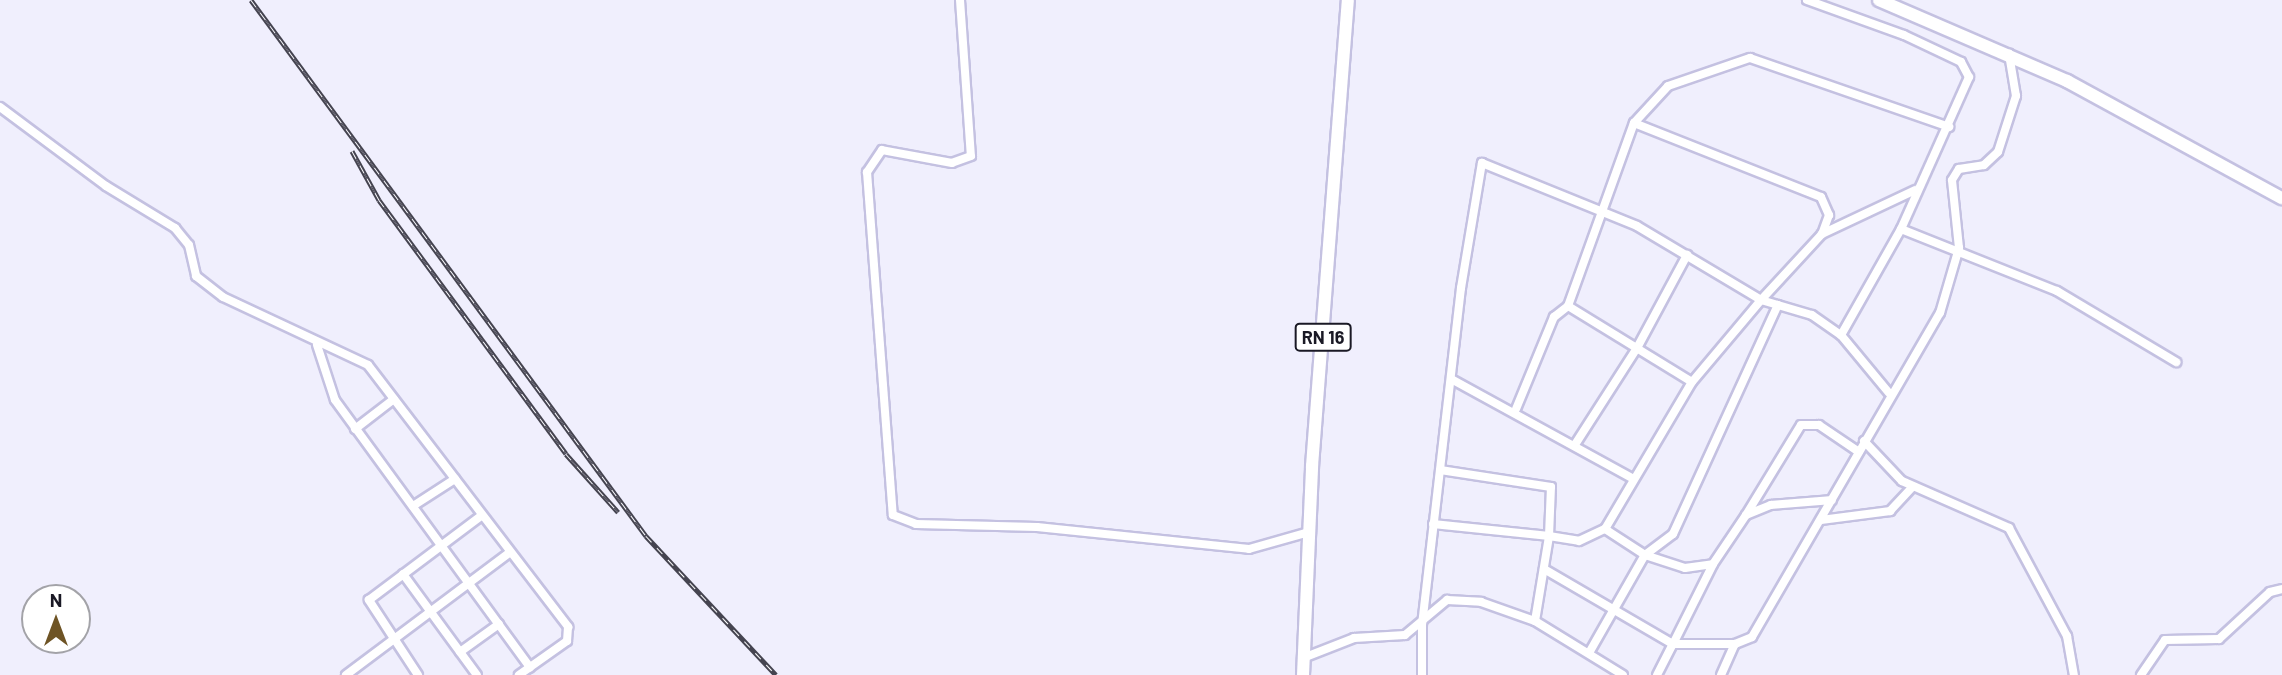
<!DOCTYPE html>
<html>
<head>
<meta charset="utf-8">
<style>
	body { margin:0 }
	#map { position:relative; width:2282px; height:675px; overflow:hidden; background:#f0effd; font-family:Barlow,sans-serif }
	div>[style] { position:absolute }
	.roads { filter:drop-shadow(2px 0 #c4c1e1) drop-shadow(-2px 0 #c4c1e1) drop-shadow(0 2px #c4c1e1) drop-shadow(0 -2px #c4c1e1) }
	.street>* { height:8px; margin:-4px; padding:0 4px; transform-origin:4px; border-radius:4px; background:#fff }
	.primary>* { height:12px; margin:-6px; padding:0 6px; transform-origin:6px; border-radius:6px; background:#fff }
	.rail>* { height:5px; margin-top:-2.5px; transform-origin:0; background:repeating-linear-gradient(90deg,#fff 0 8px,#454450 0 16px); box-sizing:border-box; border-block:2px solid #454450 }
	span { translate:-50% -50%; white-space:nowrap; text-align:center; line-height:1.15; -webkit-text-stroke:5px #fff; paint-order:stroke }
	.shield-label span { padding:2px 5px; background:#fff; border:2px solid; border-radius:5px; -webkit-text-stroke-width:0 }
	.shield-label { font-size:18px; color:#1a1925; font-weight:700 }
	.north { position:absolute; left:21px; top:584px; width:70px; height:70px; box-sizing:border-box; background:#fff; border:2px solid #a3a3a8; border-radius:50%; rotate:0deg; font-size:19px; font-weight:700; line-height:28px; text-align:center; color:#1a1925 }
	.north::after { content:''; display:block; margin:auto; width:24px; height:32px; background:#6e5425; clip-path:polygon(50% 0,100% 100%,50% 72%,0 100%) }
</style>
</head>
<body>
<div id="map">
	<div class="roads">
		<div class="street">
			<div style="left:960px;top:0;width:156px;rotate:86deg"></div>
			<div style="left:971px;top:156px;width:20px;rotate:160deg"></div>
			<div style="left:952px;top:163px;width:71px;rotate:-169.5deg"></div>
			<div style="left:882px;top:150px;width:27px;rotate:124deg"></div>
			<div style="left:867px;top:172px;width:344px;rotate:85.7deg"></div>
			<div style="left:893px;top:515px;width:25px;rotate:21deg"></div>
			<div style="left:916px;top:524px;width:121px;rotate:1.4deg"></div>
			<div style="left:1037px;top:527px;width:213px;rotate:5.9deg"></div>
			<div style="left:1249px;top:549px;width:62px;rotate:-15.8deg"></div>
			<div style="left:1807px;top:0;width:103px;rotate:19.8deg"></div>
			<div style="left:1904px;top:35px;width:63px;rotate:25.3deg"></div>
			<div style="left:1961px;top:62px;width:17px;rotate:62deg"></div>
			<div style="left:1969px;top:77px;width:167px;rotate:114.1deg"></div>
			<div style="left:1901px;top:229px;width:122px;rotate:119.5deg"></div>
			<div style="left:0;top:107px;width:132px;rotate:36.7deg"></div>
			<div style="left:106px;top:186px;width:81px;rotate:31.3deg"></div>
			<div style="left:175px;top:228px;width:22px;rotate:51deg"></div>
			<div style="left:189px;top:245px;width:32px;rotate:77deg"></div>
			<div style="left:196px;top:276px;width:34px;rotate:38deg"></div>
			<div style="left:223px;top:297px;width:160px;rotate:25.1deg"></div>
			<div style="left:368px;top:365px;width:330px;rotate:52.6deg"></div>
			<div style="left:568px;top:627px;width:14px;rotate:94deg"></div>
			<div style="left:567px;top:641px;width:59px;rotate:144.7deg"></div>
			<div style="left:1634px;top:123px;width:201px;rotate:21.6deg"></div>
			<div style="left:1821px;top:197px;width:20px;rotate:66deg"></div>
			<div style="left:1829px;top:215px;width:20px;rotate:110deg"></div>
			<div style="left:1901px;top:229px;width:168px;rotate:21.7deg"></div>
			<div style="left:2057px;top:291px;width:139px;rotate:30.8deg"></div>
			<div style="left:1568px;top:306px;width:145px;rotate:31.5deg"></div>
			<div style="left:317px;top:345px;width:58px;rotate:71.9deg"></div>
			<div style="left:335px;top:400px;width:331px;rotate:53.9deg"></div>
			<div style="left:1453px;top:380px;width:206px;rotate:28.7deg"></div>
			<div style="left:1516px;top:409px;width:100px;rotate:-67.6deg"></div>
			<div style="left:1554px;top:317px;width:18px;rotate:-38deg"></div>
			<div style="left:1568px;top:306px;width:195px;rotate:-70.2deg"></div>
			<div style="left:1634px;top:123px;width:50px;rotate:-47.4deg"></div>
			<div style="left:1668px;top:86px;width:87px;rotate:-18.9deg"></div>
			<div style="left:1750px;top:58px;width:211px;rotate:19.1deg"></div>
			<div style="left:355px;top:429px;width:49px;rotate:-37.6deg"></div>
			<div style="left:1864px;top:441px;width:55px;rotate:46.5deg"></div>
			<div style="left:1902px;top:481px;width:117px;rotate:23.7deg"></div>
			<div style="left:2009px;top:528px;width:123px;rotate:61.8deg"></div>
			<div style="left:2067px;top:636px;width:40px;rotate:80deg"></div>
			<div style="left:1576px;top:443px;width:113px;rotate:-57.3deg"></div>
			<div style="left:1637px;top:348px;width:106px;rotate:-61.7deg"></div>
			<div style="left:413px;top:506px;width:50px;rotate:-32.7deg"></div>
			<div style="left:1746px;top:515px;width:105px;rotate:-58.6deg"></div>
			<div style="left:1801px;top:425px;width:18px"></div>
			<div style="left:1819px;top:425px;width:48px;rotate:34deg"></div>
			<div style="left:1821px;top:520px;width:70px;rotate:-7.4deg"></div>
			<div style="left:1890px;top:511px;width:33px;rotate:-47deg"></div>
			<div style="left:1433px;top:524px;width:117px;rotate:5.9deg"></div>
			<div style="left:1549px;top:536px;width:49px;rotate:-87.7deg"></div>
			<div style="left:1551px;top:487px;width:112px;rotate:-171.3deg"></div>
			<div style="left:1605px;top:529px;width:171px;rotate:-59.4deg"></div>
			<div style="left:1692px;top:382px;width:107px;rotate:-49.9deg"></div>
			<div style="left:1761px;top:300px;width:90px;rotate:-47.3deg"></div>
			<div style="left:1822px;top:234px;width:103px;rotate:-25.3deg"></div>
			<div style="left:1544px;top:569px;width:149px;rotate:30.2deg"></div>
			<div style="left:1673px;top:644px;width:89px;rotate:-63.4deg"></div>
			<div style="left:403px;top:574px;width:125px;rotate:53.8deg"></div>
			<div style="left:1535px;top:621px;width:86px;rotate:-80.6deg"></div>
			<div style="left:1549px;top:536px;width:30px;rotate:9deg"></div>
			<div style="left:1579px;top:541px;width:29px;rotate:-25deg"></div>
			<div style="left:1605px;top:529px;width:48px;rotate:33deg"></div>
			<div style="left:1645px;top:555px;width:35px;rotate:-37deg"></div>
			<div style="left:1673px;top:534px;width:252px;rotate:-65.4deg"></div>
			<div style="left:460px;top:652px;width:48px;rotate:-35.7deg"></div>
			<div style="left:1589px;top:653px;width:113px;rotate:-60.3deg"></div>
			<div style="left:1645px;top:555px;width:42px;rotate:18deg"></div>
			<div style="left:1685px;top:568px;width:28px;rotate:-8deg"></div>
			<div style="left:1713px;top:564px;width:59px;rotate:-56deg"></div>
			<div style="left:1746px;top:515px;width:27px;rotate:-22deg"></div>
			<div style="left:1771px;top:505px;width:61px;rotate:-4.7deg"></div>
			<div style="left:1303px;top:658px;width:55px;rotate:-21.4deg"></div>
			<div style="left:1354px;top:638px;width:51px;rotate:-3.4deg"></div>
			<div style="left:1405px;top:635px;width:55px;rotate:-39.8deg"></div>
			<div style="left:1447px;top:600px;width:34px;rotate:3deg"></div>
			<div style="left:1481px;top:602px;width:57px;rotate:19.4deg"></div>
			<div style="left:1535px;top:621px;width:103px;rotate:31.5deg"></div>
			<div style="left:346px;top:675px;width:204px;rotate:-36.8deg"></div>
			<div style="left:418px;top:675px;width:90px;rotate:-123.2deg"></div>
			<div style="left:369px;top:600px;width:140px;rotate:-36.9deg"></div>
			<div style="left:1422px;top:675px;width:50px;rotate:-90deg"></div>
			<div style="left:1422px;top:625px;width:339px;rotate:-83.4deg"></div>
			<div style="left:1461px;top:288px;width:127px;rotate:-80.5deg"></div>
			<div style="left:1482px;top:163px;width:167px;rotate:22.1deg"></div>
			<div style="left:1637px;top:226px;width:144px;rotate:30.8deg"></div>
			<div style="left:1761px;top:300px;width:53px;rotate:16.4deg"></div>
			<div style="left:1812px;top:315px;width:35px;rotate:35deg"></div>
			<div style="left:1841px;top:335px;width:75px;rotate:50.4deg"></div>
			<div style="left:1657px;top:675px;width:35px;rotate:-63deg"></div>
			<div style="left:1673px;top:644px;width:62px"></div>
			<div style="left:1735px;top:644px;width:18px;rotate:-22deg"></div>
			<div style="left:1752px;top:637px;width:375px;rotate:-59.9deg"></div>
			<div style="left:1940px;top:313px;width:68px;rotate:-73.7deg"></div>
			<div style="left:1959px;top:248px;width:68px;rotate:-95.9deg"></div>
			<div style="left:1952px;top:180px;width:13px;rotate:-58deg"></div>
			<div style="left:1959px;top:169px;width:25px;rotate:-9deg"></div>
			<div style="left:1984px;top:165px;width:19px;rotate:-43deg"></div>
			<div style="left:1998px;top:152px;width:59px;rotate:-72.2deg"></div>
			<div style="left:2016px;top:96px;width:43px;rotate:-99.5deg"></div>
			<div style="left:1721px;top:675px;width:34px;rotate:-66deg"></div>
			<div style="left:2141px;top:675px;width:42px;rotate:-55.6deg"></div>
			<div style="left:2165px;top:640px;width:54px;rotate:-1.1deg"></div>
			<div style="left:2219px;top:639px;width:69px;rotate:-42.7deg"></div>
			<div style="left:2270px;top:592px;width:12px;rotate:-14deg"></div>
		</div>
		<div class="primary">
			<div style="left:1879px;top:0;width:205px;rotate:23.3deg"></div>
			<div style="left:2067px;top:81px;width:245px;rotate:28.6deg"></div>
			<div style="left:1303px;top:675px;width:209px;rotate:-87.5deg"></div>
			<div style="left:1312px;top:466px;width:467px;rotate:-85.6deg"></div>
		</div>
	</div>
	<div class="rail">
		<div style="left:251px;top:0;width:666px;rotate:53.61deg"></div>
		<div style="left:646px;top:536px;width:190px;rotate:46.9deg"></div>
		<div style="left:352px;top:151px;width:56px;rotate:61.1deg"></div>
		<div style="left:379px;top:200px;width:315px;rotate:53.6deg"></div>
		<div style="left:566px;top:454px;width:78px;rotate:48.1deg"></div>
	</div>
	<div class="shield-label">
		<span style="left:1323px;top:337px">RN 16</span>
	</div>
	<div class="north">N</div>
</div>
</body>
</html>
